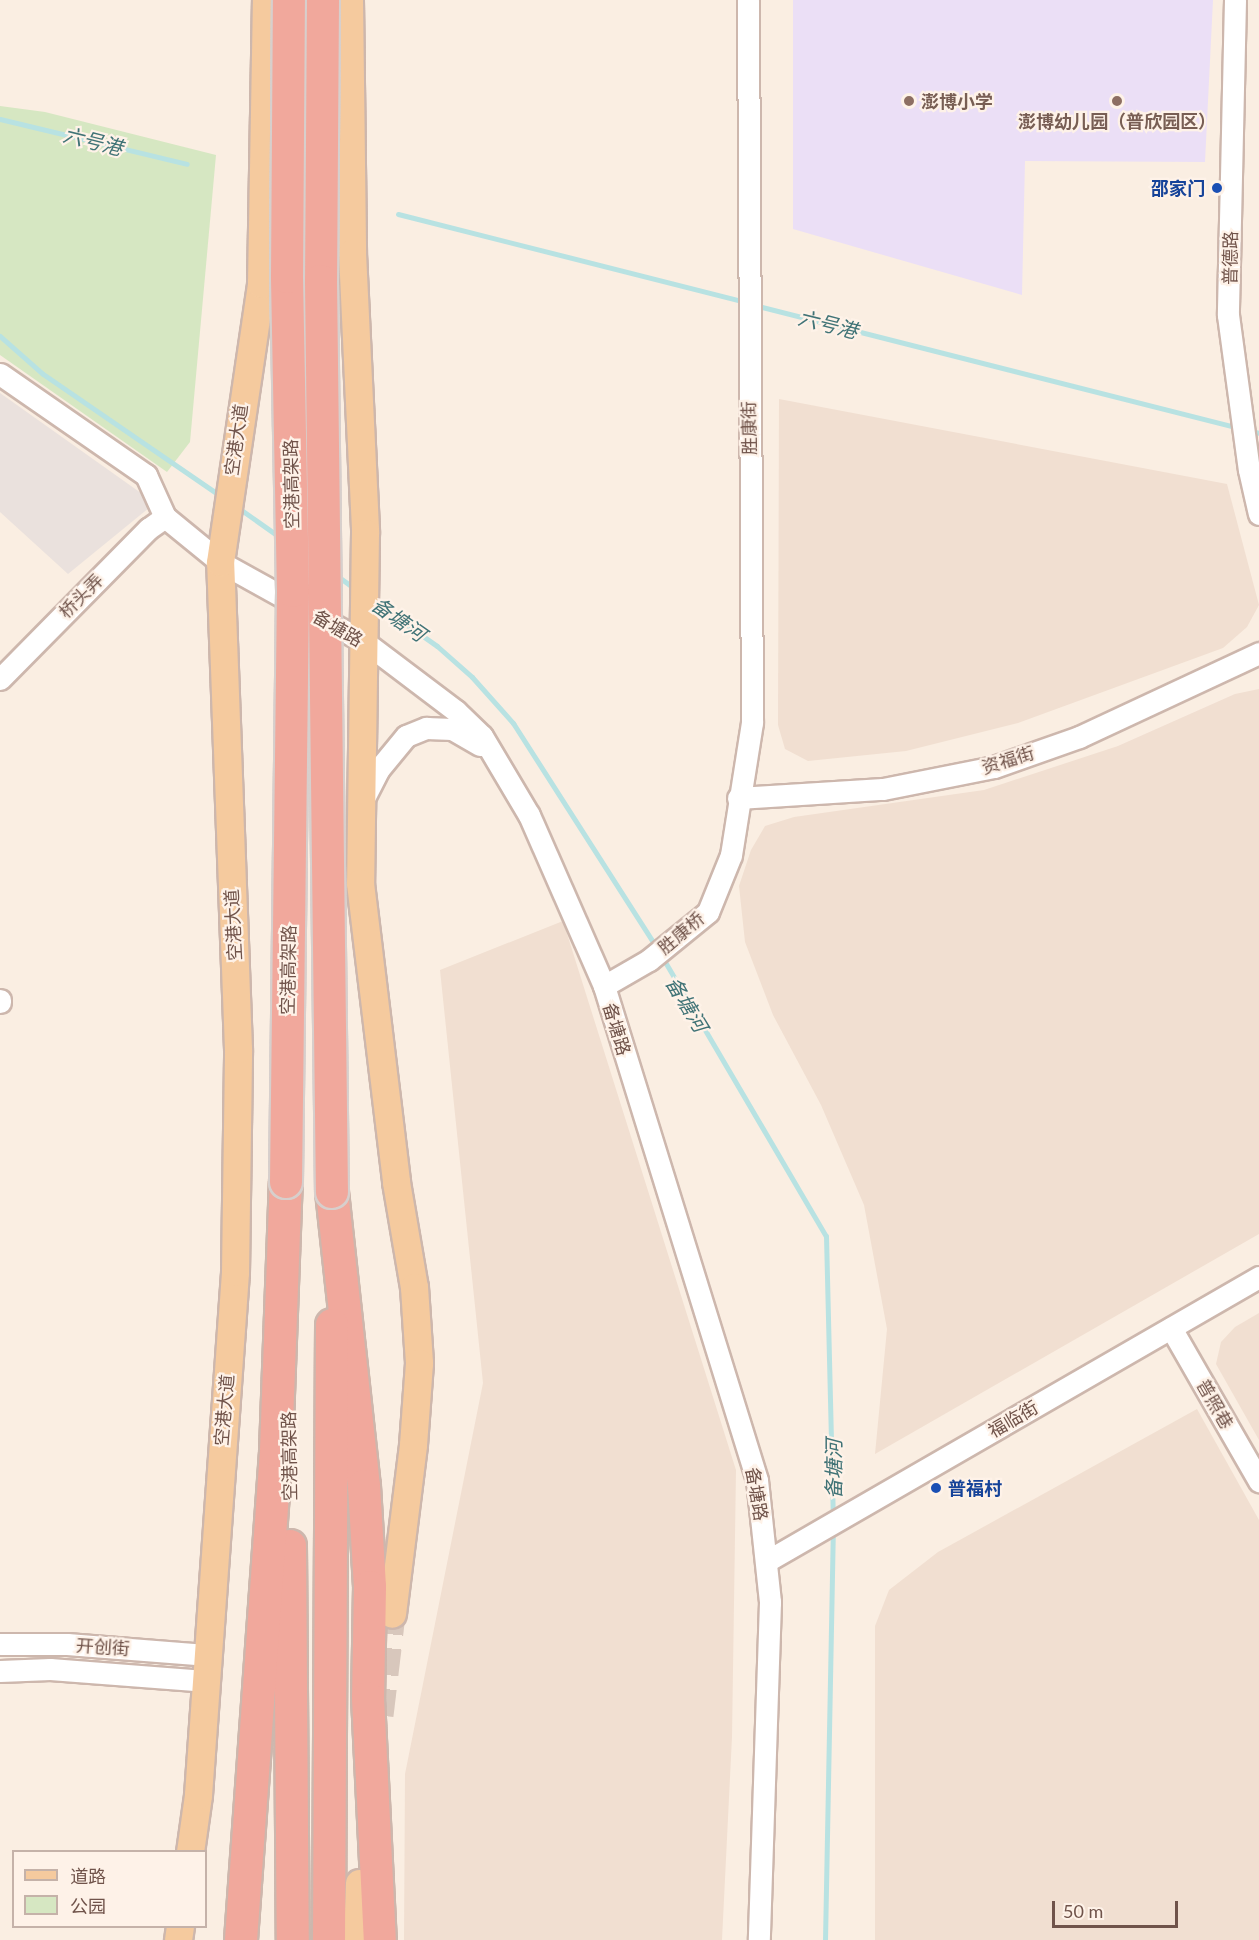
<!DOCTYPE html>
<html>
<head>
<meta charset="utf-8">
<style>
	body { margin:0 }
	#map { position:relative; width:1259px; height:1940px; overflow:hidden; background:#faeee2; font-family:Lato,"Noto Sans SC",sans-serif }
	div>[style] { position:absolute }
	.residential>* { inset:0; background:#f1dfd1 }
	.industrial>* { inset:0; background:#eae1dd }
	.education>* { inset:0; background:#ebdff6 }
	.green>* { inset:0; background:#d6e7c2 }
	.stream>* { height:5px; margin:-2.5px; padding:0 2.5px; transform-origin:2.5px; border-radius:2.5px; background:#b8e2e2 }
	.major-tunnel>* { height:27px; margin-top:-13.5px; transform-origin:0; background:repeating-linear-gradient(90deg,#d8c7bc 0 27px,transparent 0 41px) }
	.roads { filter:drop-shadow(2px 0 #cdb7ad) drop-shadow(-2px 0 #cdb7ad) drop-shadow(0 2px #cdb7ad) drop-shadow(0 -2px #cdb7ad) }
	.minor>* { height:21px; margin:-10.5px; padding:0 10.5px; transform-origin:10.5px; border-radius:10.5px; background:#fff }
	.major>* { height:27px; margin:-13.5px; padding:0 13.5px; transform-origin:13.5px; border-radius:13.5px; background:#f5ca9e }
	.highway>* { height:32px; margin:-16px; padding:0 16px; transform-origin:16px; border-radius:16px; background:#f1a89c }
	.bridges { filter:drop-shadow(2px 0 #d7cfcc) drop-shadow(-2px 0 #d7cfcc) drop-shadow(0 2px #d7cfcc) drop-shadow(0 -2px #d7cfcc) }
	.highway-bridge>* { height:32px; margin:-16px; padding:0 16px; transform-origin:16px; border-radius:16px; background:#f1a89c }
	.dots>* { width:16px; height:16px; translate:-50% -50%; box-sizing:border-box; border:3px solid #fef2e8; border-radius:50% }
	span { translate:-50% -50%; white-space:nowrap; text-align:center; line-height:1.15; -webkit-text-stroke:4.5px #fef2e8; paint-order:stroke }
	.education-label { font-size:18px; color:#785e54; font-weight:700 }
	.left { translate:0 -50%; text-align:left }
	.transit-label { font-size:18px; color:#164399; font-weight:700 }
	.right { translate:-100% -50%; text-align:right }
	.street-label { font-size:18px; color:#70534a }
	.water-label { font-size:20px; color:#407376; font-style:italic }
	.legend { position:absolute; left:12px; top:1850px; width:195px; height:78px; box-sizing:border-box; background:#fef2e8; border:2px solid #c5b2a9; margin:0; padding:8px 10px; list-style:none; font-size:18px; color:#70534a }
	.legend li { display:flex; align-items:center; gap:12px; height:30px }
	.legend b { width:30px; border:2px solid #c5b2a9 }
	.scale { position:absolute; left:1052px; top:1901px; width:126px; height:27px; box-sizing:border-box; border:3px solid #70534a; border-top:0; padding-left:8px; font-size:18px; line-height:21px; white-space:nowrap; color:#70534a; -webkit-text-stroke:4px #fef2e8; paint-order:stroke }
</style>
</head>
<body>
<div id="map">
	<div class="residential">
		<div style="clip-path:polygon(779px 399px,1227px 484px,1259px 605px,1247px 627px,1223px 648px,1018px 723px,906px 751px,808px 761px,785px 749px,778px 725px)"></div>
		<div style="clip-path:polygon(1259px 689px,1259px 1234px,875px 1454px,887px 1329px,864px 1205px,821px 1105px,773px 1015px,745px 942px,739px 886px,751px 850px,765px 826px,794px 817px,984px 790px,1118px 746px,1235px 694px)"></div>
		<div style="clip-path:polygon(563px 921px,736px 1470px,732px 1737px,722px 1940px,404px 1940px,405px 1774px,483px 1383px,440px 970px)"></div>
		<div style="clip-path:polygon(1259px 1313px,1259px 1440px,1216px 1364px,1221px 1342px,1235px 1327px)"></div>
		<div style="clip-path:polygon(1197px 1409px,1259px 1520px,1259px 1940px,875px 1940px,875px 1626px,889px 1590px,938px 1552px)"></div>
	</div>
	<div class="industrial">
		<div style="clip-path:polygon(0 393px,155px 503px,68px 574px,0 512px)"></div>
	</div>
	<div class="education">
		<div style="clip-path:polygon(793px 0,1213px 0,1205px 162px,1025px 161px,1022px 295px,793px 229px)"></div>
	</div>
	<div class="green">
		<div style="clip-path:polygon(0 106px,45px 112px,216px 155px,190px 442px,167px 472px,0 355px)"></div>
	</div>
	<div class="stream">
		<div style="left:0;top:119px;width:192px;rotate:13.5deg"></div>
		<div style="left:398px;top:214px;width:358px;rotate:14.2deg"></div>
		<div style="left:754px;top:305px;width:500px;rotate:14.23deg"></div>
		<div style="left:0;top:336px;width:57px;rotate:41.5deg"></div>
		<div style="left:43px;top:374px;width:217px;rotate:34.5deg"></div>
		<div style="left:1248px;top:430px;width:11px;rotate:15deg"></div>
		<div style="left:237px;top:507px;width:54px;rotate:35.2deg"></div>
		<div style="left:336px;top:575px;width:24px;rotate:36deg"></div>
		<div style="left:373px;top:601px;width:78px;rotate:35.1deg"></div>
		<div style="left:437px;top:646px;width:47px;rotate:41.5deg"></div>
		<div style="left:472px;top:677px;width:62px;rotate:48.3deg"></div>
		<div style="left:513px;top:723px;width:266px;rotate:57.4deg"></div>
		<div style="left:661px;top:955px;width:326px;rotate:59.6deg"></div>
		<div style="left:826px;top:1236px;width:279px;rotate:88.6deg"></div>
		<div style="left:825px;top:1940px;width:409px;rotate:-88.9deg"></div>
	</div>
	<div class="major-tunnel">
		<div style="left:380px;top:1715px;width:102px;rotate:-83.2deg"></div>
	</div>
	<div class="roads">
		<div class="minor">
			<div style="left:1235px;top:0;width:315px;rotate:91.3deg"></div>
			<div style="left:1228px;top:315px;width:156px;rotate:82.3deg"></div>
			<div style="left:1249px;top:470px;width:45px;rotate:77.2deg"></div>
			<div style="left:0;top:374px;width:178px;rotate:34.7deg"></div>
			<div style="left:146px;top:475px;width:46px;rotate:65.7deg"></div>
			<div style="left:165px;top:517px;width:71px;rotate:39.3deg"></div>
			<div style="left:220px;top:562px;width:167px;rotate:29deg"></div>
			<div style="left:366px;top:643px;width:113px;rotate:37.1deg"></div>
			<div style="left:456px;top:711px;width:36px;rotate:44deg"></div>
			<div style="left:482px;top:736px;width:92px;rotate:59.3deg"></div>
			<div style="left:529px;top:815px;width:187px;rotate:66.3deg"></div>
			<div style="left:604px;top:986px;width:517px;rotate:72.79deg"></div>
			<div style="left:757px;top:1480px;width:123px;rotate:83.9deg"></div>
			<div style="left:770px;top:1602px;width:338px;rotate:91.9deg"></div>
			<div style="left:0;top:679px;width:211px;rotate:-45.4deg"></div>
			<div style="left:148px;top:529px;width:21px;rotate:-35deg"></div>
			<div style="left:738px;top:798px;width:145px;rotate:-3.6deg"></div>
			<div style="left:883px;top:789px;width:113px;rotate:-11.2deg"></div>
			<div style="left:994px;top:767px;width:90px;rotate:-19.4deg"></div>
			<div style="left:1079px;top:737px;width:199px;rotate:-25deg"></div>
			<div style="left:363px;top:800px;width:34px;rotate:-63deg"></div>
			<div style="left:378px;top:770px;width:44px;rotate:-50.5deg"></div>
			<div style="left:406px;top:736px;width:22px;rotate:-22deg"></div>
			<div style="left:426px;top:728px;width:26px;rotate:2deg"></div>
			<div style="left:452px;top:729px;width:32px;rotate:30deg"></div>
			<div style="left:604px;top:986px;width:52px;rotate:-30deg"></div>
			<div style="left:649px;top:960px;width:76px;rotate:-39.1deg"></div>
			<div style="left:708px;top:912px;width:61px;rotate:-68deg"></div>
			<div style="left:731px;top:855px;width:134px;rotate:-81deg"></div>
			<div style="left:752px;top:723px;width:723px;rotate:-90.32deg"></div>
			<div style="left:0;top:1000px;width:2px;rotate:90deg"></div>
			<div style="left:1171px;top:1328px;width:177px;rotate:60.1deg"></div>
			<div style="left:767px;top:1561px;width:568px;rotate:-30deg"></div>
			<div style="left:0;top:1644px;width:67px"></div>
			<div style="left:67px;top:1644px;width:139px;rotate:4.5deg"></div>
			<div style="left:0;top:1671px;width:50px;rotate:-2.3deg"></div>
			<div style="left:50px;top:1669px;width:155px;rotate:4.4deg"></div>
		</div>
		<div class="major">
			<div style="left:349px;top:0;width:253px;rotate:89.3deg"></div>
			<div style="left:352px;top:253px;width:280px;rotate:87.3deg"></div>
			<div style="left:365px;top:533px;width:350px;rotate:90.8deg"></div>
			<div style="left:360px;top:883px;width:301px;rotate:83.1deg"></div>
			<div style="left:396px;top:1182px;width:107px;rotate:80.3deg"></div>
			<div style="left:414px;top:1287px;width:76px;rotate:86.2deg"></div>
			<div style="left:419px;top:1363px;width:82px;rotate:94.2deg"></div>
			<div style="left:413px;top:1445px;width:170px;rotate:97.1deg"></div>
			<div style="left:190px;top:1852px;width:58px;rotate:-82deg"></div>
			<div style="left:198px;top:1795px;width:524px;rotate:-85.95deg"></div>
			<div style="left:235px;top:1272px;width:223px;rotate:-89.2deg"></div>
			<div style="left:238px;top:1049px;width:487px;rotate:-92.1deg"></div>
			<div style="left:220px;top:562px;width:281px;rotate:-81.6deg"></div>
			<div style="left:261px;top:284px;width:284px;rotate:-89deg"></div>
			<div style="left:178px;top:1940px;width:14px;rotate:-82deg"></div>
			<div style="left:357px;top:1940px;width:57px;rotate:-88deg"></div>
		</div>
		<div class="highway">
			<div style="left:332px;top:1192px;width:296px;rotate:83.8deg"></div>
			<div style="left:364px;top:1486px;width:101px;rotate:86.6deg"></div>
			<div style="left:370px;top:1587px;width:111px;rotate:91deg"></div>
			<div style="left:368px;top:1698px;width:242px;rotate:87.2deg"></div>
			<div style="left:290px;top:1546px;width:394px;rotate:89.6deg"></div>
			<div style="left:241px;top:1940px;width:491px;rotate:-85.9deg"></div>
			<div style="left:276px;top:1450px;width:268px;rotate:-87.9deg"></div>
			<div style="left:329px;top:1940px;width:615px;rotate:-89.72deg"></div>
		</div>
	</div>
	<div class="bridges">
		<div class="highway-bridge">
			<div style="left:323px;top:0;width:281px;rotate:90.4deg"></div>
			<div style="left:321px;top:281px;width:911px;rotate:89.31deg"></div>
			<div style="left:286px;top:1182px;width:591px;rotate:-89.32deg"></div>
			<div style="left:293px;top:591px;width:314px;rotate:-91.1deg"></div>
			<div style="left:287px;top:277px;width:277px;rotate:-89.6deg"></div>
		</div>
	</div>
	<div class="dots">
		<div style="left:909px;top:101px;background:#8d6e63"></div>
		<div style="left:1117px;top:101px;background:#8d6e63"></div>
		<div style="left:1217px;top:188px;background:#1a4fb4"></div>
		<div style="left:936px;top:1488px;background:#1a4fb4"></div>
	</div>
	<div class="education-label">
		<span class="left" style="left:921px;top:101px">澎博小学</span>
		<span style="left:1117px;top:121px">澎博幼儿园（普欣园区）</span>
	</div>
	<div class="transit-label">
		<span class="right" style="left:1205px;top:188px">邵家门</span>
		<span class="left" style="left:948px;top:1488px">普福村</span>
	</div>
	<div class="street-label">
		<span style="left:1230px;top:258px;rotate:-89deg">普德路</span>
		<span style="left:749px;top:428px;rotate:-91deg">胜康街</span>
		<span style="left:236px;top:440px;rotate:-82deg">空港大道</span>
		<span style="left:291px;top:484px;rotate:-91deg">空港高架路</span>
		<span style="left:81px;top:596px;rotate:-45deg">桥头弄</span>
		<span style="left:338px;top:628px;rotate:30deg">备塘路</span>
		<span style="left:1008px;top:760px;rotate:-17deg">资福街</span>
		<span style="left:233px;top:925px;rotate:-93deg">空港大道</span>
		<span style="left:681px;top:933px;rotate:-40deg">胜康桥</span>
		<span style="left:288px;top:970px;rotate:-89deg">空港高架路</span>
		<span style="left:617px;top:1029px;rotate:73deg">备塘路</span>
		<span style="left:1215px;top:1404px;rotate:60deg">普照巷</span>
		<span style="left:224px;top:1410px;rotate:-85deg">空港大道</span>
		<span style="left:1013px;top:1419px;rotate:-30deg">福临街</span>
		<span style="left:289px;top:1456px;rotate:-91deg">空港高架路</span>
		<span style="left:757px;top:1494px;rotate:80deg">备塘路</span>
		<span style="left:103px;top:1647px;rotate:4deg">开创街</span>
	</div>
	<div class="water-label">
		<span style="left:93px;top:141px;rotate:14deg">六号港</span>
		<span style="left:828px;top:324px;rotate:14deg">六号港</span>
		<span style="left:399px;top:619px;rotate:35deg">备塘河</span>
		<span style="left:687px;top:1004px;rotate:59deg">备塘河</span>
		<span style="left:833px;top:1469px;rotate:-90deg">备塘河</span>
	</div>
	<ul class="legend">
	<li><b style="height:8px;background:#f5ca9e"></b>道路</li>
	<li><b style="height:16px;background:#d6e7c2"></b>公园</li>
	</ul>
	<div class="scale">50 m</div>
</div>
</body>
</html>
